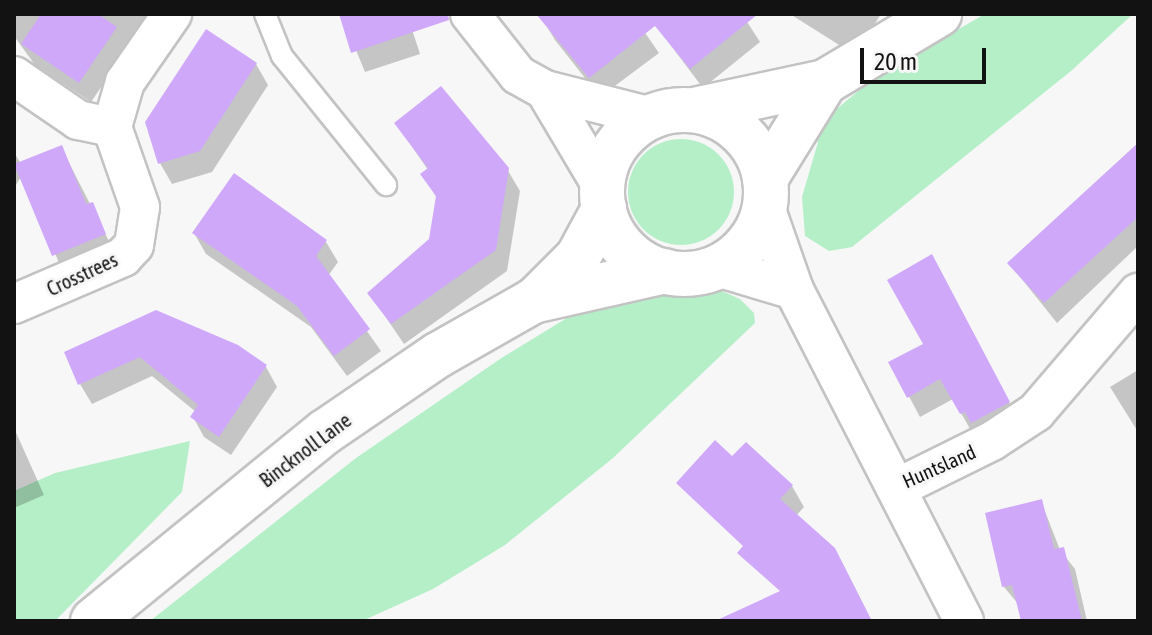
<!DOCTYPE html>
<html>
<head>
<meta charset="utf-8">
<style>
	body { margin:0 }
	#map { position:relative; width:1152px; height:635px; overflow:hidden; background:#f7f7f8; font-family:"Asap Condensed",sans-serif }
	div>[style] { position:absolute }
	.green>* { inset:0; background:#b5efc8 }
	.round { border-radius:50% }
	.shadow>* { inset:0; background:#0003 }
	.building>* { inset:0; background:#cfa8f9 }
	.roads { filter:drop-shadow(2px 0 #c3c3c4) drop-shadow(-2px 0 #c3c3c4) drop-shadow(0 2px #c3c3c4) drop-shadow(0 -2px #c3c3c4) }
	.lane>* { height:20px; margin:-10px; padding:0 10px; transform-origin:10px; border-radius:10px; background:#fff }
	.street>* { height:38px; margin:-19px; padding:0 19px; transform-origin:19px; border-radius:19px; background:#fff }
	.secondary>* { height:44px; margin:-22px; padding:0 22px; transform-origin:22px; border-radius:22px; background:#fff }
	.secondary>.ring { margin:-22px; padding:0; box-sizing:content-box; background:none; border:44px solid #fff; border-radius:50% }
	span { translate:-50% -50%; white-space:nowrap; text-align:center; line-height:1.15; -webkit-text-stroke:6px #f7f7f8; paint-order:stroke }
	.street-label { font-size:20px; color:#121212 }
	.frame { position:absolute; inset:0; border:16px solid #121212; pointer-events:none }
	.scale { position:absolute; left:860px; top:48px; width:126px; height:36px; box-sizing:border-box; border:4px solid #121212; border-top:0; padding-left:10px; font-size:24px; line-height:28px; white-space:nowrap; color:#121212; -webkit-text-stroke:6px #f7f7f8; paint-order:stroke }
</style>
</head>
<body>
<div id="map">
	<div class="green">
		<div style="clip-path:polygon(985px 14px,1133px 14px,1071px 71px,852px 247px,829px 251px,805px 236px,802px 197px,818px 142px,809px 132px,875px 77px)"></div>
		<div class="round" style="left:628px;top:139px;width:106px;height:106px"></div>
		<div style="clip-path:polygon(671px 283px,717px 289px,740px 299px,754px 313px,755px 323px,613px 458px,505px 545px,433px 589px,362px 621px,150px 621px,356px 458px,500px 359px,575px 313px)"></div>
		<div style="clip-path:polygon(190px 441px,182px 492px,55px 621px,14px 621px,14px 491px,55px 473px)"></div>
	</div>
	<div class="shadow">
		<div style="clip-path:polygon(14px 14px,151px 14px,91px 102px,35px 65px,14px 36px)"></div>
		<div style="clip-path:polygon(341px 14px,407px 14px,420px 54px,365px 72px)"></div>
		<div style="clip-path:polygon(550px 14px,632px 14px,659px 53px,600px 97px,555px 40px,543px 20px)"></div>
		<div style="clip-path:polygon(647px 14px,742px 14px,760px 42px,703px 88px)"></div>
		<div style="clip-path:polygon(790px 14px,881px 14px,855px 55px)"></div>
		<div style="clip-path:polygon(256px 64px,268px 85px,212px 172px,172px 184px,160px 163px)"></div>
		<div style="clip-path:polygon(396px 123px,507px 169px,520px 191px,507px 271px,404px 344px,370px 294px,431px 240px,438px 200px,423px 175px,428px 170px)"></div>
		<div style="clip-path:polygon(1138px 143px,1138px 246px,1057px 323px,1009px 263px)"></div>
		<div style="clip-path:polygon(61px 147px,116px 255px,65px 276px,21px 177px,14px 188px,14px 152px,21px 164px)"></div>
		<div style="clip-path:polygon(194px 233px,326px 242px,338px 262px,328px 276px,381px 351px,347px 376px,311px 327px,206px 254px)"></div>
		<div style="clip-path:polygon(943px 277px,1020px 423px,973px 434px,953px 399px,920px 417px,891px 363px,925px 345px)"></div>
		<div style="clip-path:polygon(156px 312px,266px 367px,277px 387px,231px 455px,204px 437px,193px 417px,196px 412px,152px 376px,92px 404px,80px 384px)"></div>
		<div style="clip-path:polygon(1138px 370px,1138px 432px,1110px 387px)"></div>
		<div style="clip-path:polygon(14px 428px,44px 495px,14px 508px)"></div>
		<div style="clip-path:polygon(746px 444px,792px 486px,804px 507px,796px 516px,869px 621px,795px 621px,721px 471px)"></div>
		<div style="clip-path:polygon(1041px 501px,1060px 550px,1075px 569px,1087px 621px,1023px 621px,1020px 606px,1004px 587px,987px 515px)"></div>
	</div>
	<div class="building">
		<div style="clip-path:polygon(41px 14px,98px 14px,117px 27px,79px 83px,21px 44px)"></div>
		<div style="clip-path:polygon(339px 14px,448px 14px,449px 20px,351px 53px)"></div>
		<div style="clip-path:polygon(536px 14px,758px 14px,690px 69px,655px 26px,589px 78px)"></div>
		<div style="clip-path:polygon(206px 29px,257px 63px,200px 151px,158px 164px,145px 122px)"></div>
		<div style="clip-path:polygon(441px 86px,509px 168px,496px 250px,391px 324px,367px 293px,429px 239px,436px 196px,420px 174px,428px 168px,394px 123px)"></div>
		<div style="clip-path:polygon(1138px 143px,1138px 217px,1044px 303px,1007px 263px)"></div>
		<div style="clip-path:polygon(62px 145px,86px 204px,93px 202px,106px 234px,52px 256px,14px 164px)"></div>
		<div style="clip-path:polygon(234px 173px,327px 240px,316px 256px,370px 329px,334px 356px,297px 306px,192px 233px)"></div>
		<div style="clip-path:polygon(932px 254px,1010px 402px,971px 423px,965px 412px,960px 414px,940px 379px,907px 398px,888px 362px,923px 344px,887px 280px)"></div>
		<div style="clip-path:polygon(156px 310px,238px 345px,267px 365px,219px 437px,190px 417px,198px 405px,140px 357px,78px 385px,64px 352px)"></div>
		<div style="clip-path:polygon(715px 440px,732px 456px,746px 442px,793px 485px,780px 499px,835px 548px,872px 621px,715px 621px,780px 591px,737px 553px,743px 546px,676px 483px)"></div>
		<div style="clip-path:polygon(1042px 499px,1054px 549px,1064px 547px,1082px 621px,1021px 621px,1012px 585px,1002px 587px,985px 513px)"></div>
	</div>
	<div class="roads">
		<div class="lane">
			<div style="left:265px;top:14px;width:45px;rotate:68deg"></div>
			<div style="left:282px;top:56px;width:166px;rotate:51.1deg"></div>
		</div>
		<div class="street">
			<div style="left:470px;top:14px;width:78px;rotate:51.8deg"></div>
			<div style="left:518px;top:75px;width:31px;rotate:29deg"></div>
			<div style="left:545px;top:90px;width:110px;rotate:14.2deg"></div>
			<div style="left:14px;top:76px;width:78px;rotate:34.5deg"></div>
			<div style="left:78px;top:120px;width:35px;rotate:12deg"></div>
			<div style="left:545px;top:90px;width:112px;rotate:59.3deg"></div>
			<div style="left:765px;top:207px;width:88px;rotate:70.7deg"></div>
			<div style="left:794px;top:290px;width:372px;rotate:62.8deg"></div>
			<div style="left:717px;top:267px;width:80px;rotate:16.6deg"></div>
			<div style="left:14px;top:304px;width:119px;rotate:-23.3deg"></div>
			<div style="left:123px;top:257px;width:16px;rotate:-47deg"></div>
			<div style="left:134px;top:245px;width:38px;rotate:-81deg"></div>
			<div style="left:140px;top:207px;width:85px;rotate:-109.3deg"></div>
			<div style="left:112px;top:127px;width:47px;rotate:-73.9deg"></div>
			<div style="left:125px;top:82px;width:83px;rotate:-55.3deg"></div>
			<div style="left:897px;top:488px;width:106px;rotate:-26.3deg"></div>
			<div style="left:992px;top:441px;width:53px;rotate:-33.4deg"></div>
			<div style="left:1036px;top:412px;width:157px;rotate:-49.4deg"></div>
		</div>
		<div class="secondary">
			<div style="left:694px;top:110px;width:134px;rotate:-12.1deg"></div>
			<div style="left:825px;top:82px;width:133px;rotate:-30.8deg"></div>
			<div class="ring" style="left:602px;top:110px;width:120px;height:120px"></div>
			<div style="left:765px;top:179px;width:114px;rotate:-58.3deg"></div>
			<div style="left:536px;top:299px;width:59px;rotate:-45deg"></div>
			<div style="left:578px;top:257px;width:55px;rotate:-61.6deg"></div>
			<div style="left:93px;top:621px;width:299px;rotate:-39.2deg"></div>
			<div style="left:325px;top:432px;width:137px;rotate:-34.3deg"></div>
			<div style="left:438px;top:355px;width:109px;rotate:-29.6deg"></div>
			<div style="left:533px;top:301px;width:135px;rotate:-12.8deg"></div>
		</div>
	</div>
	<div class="street-label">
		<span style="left:82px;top:274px;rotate:-25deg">Crosstrees</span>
		<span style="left:305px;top:450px;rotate:-37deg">Bincknoll Lane</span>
		<span style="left:939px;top:466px;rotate:-24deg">Huntsland</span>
	</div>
	<div class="frame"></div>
	<div class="scale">20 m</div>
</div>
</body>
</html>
